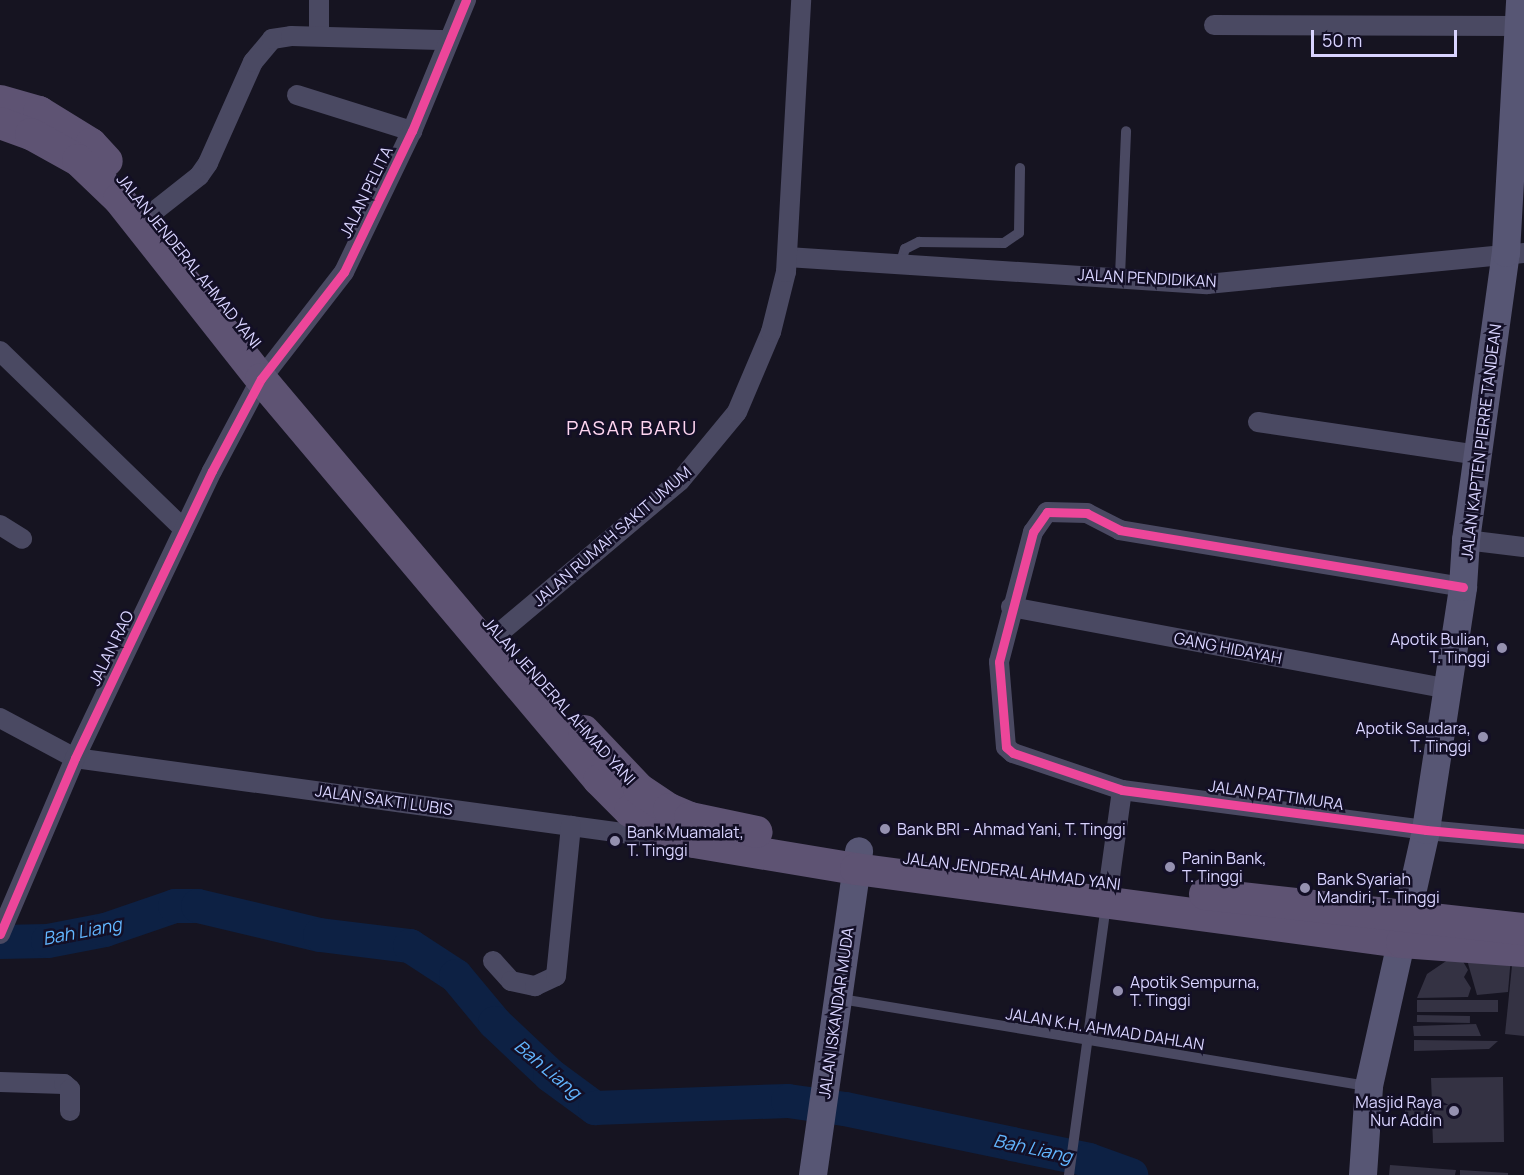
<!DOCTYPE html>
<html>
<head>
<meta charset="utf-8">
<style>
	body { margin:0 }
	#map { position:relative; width:1524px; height:1175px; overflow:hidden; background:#161421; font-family:Manrope,sans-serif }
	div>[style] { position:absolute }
	.river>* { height:34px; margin:-17px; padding:0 17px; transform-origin:17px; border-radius:17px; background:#0d2144 }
	.building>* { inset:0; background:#343243; transform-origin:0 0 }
	.lane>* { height:10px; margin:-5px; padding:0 5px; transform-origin:5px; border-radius:5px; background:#4a4962 }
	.street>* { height:20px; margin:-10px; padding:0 10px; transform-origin:10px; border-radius:10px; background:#4a4962 }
	.secondary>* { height:28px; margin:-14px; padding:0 14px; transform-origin:14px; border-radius:14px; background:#575674 }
	.primary>* { height:32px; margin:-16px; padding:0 16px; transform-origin:16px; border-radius:16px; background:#5e5373 }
	.cycleway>* { height:9px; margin:-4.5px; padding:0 4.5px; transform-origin:4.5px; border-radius:4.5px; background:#ed469a }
	.dots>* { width:16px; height:16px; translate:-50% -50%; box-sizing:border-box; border:3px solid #130f26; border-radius:50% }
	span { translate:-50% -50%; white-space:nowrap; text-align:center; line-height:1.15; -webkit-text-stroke:5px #130f26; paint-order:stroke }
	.street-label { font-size:16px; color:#d9d4ff }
	.poi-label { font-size:16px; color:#d9d4ff }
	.right { translate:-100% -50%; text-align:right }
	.left { translate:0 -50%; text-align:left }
	.water-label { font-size:18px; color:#62b6ff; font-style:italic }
	.quarter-label { font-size:20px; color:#ffd6f0; letter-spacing:1.5px }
	.scale { position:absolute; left:1311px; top:30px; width:146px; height:27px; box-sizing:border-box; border:3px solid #d9d4ff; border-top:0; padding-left:8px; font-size:18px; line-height:21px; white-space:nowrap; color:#d9d4ff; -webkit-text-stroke:4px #130f26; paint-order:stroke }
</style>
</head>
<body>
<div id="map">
	<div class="river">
		<div style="left:0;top:942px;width:48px;rotate:-1.2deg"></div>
		<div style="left:48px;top:941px;width:58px;rotate:-10.9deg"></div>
		<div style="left:105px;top:930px;width:74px;rotate:-18.9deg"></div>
		<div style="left:175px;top:906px;width:23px"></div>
		<div style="left:198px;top:906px;width:125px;rotate:13.4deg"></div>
		<div style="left:320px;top:935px;width:91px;rotate:7deg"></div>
		<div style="left:410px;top:946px;width:55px;rotate:33.1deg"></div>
		<div style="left:456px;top:976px;width:61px;rotate:50.3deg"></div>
		<div style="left:495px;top:1023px;width:76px;rotate:43.4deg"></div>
		<div style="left:550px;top:1075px;width:56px;rotate:36.3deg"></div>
		<div style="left:595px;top:1108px;width:193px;rotate:-2.1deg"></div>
		<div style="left:788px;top:1101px;width:58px;rotate:8deg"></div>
		<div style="left:845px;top:1109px;width:171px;rotate:11.8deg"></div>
		<div style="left:1012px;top:1144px;width:79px;rotate:11.7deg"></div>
		<div style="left:1089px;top:1160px;width:45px;rotate:19.7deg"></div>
	</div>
	<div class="building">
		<div style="clip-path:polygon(1458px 953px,1468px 970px,1464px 977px,1471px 988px,1468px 997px,1417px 998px,1427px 974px)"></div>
		<div style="clip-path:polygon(1465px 953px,1511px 956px,1508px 992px,1477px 995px)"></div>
		<div style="clip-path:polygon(1513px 956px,1524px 958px,1524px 1036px,1505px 1034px)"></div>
		<div style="left:1417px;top:1000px;width:81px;height:12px"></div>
		<div style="left:1417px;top:1015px;width:53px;height:7px;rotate:1deg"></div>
		<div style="clip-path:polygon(1476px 1024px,1481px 1036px,1414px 1036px,1413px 1026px)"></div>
		<div style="clip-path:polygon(1414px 1040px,1498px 1041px,1489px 1049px,1414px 1051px)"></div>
		<div style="clip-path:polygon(1503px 1077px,1504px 1142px,1433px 1143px,1432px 1118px,1405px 1118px,1405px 1104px,1432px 1104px,1431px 1078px)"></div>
		<div style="clip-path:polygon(1390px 1165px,1456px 1170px,1455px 1175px,1389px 1175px)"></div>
		<div style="clip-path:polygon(1460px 1170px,1508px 1173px,1508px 1175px,1460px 1175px)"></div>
	</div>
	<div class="lane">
		<div style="left:900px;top:265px;width:17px;rotate:-73deg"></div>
		<div style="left:905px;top:249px;width:16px;rotate:-27deg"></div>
		<div style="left:919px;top:242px;width:85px;rotate:0.7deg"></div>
		<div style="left:1004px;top:243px;width:18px;rotate:-34deg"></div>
		<div style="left:1019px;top:233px;width:65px;rotate:-89.1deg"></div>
		<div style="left:1120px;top:276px;width:145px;rotate:-87.6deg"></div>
		<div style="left:841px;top:999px;width:533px;rotate:9.39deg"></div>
		<div style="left:1069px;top:1175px;width:272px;rotate:-82.2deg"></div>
	</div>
	<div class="street">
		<div style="left:1214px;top:25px;width:305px;rotate:0.2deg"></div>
		<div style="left:319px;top:36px;width:36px;rotate:-90deg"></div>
		<div style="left:297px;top:95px;width:121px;rotate:17.4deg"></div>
		<div style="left:152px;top:213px;width:60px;rotate:-38.2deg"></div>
		<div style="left:199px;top:176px;width:16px;rotate:-55deg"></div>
		<div style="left:208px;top:163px;width:111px;rotate:-66deg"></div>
		<div style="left:253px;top:62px;width:30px;rotate:-50deg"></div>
		<div style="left:272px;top:39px;width:19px;rotate:-9deg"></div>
		<div style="left:291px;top:36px;width:158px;rotate:1.5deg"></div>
		<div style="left:787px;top:257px;width:421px;rotate:3.7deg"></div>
		<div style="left:1207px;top:284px;width:319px;rotate:-5.6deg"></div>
		<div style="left:0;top:351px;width:256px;rotate:44.1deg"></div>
		<div style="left:1258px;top:422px;width:222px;rotate:8.5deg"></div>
		<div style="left:0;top:525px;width:26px;rotate:32deg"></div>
		<div style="left:1466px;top:540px;width:58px;rotate:6.9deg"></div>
		<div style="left:1463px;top:587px;width:348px;rotate:-170.6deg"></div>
		<div style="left:1120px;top:530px;width:37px;rotate:-153deg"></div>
		<div style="left:1087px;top:513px;width:40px;rotate:-178.6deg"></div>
		<div style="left:1047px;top:512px;width:24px;rotate:125deg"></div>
		<div style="left:1033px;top:532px;width:134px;rotate:104.7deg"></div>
		<div style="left:999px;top:662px;width:85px;rotate:85.3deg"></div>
		<div style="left:1006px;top:747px;width:9px;rotate:41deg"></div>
		<div style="left:1013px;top:753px;width:115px;rotate:18.7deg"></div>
		<div style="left:1122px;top:790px;width:307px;rotate:7.5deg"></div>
		<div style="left:1426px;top:830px;width:98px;rotate:5.2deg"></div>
		<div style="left:1011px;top:607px;width:441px;rotate:10.6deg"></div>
		<div style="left:485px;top:645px;width:255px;rotate:-40.1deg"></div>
		<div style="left:680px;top:481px;width:89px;rotate:-50.4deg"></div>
		<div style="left:737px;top:412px;width:87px;rotate:-67deg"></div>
		<div style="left:771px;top:332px;width:62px;rotate:-76deg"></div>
		<div style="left:786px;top:272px;width:272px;rotate:-86.8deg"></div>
		<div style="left:0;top:718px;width:85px;rotate:28.1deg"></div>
		<div style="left:75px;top:758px;width:597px;rotate:7.8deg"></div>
		<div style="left:1109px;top:884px;width:95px;rotate:-82.1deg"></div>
		<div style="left:0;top:934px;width:191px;rotate:-66.9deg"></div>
		<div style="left:75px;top:758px;width:318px;rotate:-64.5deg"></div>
		<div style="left:212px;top:471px;width:104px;rotate:-62deg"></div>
		<div style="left:261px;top:379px;width:135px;rotate:-52.2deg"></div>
		<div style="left:344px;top:272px;width:157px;rotate:-64.3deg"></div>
		<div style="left:412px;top:131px;width:142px;rotate:-67.6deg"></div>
		<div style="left:493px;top:961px;width:27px;rotate:48deg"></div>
		<div style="left:511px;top:981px;width:25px;rotate:12deg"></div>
		<div style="left:535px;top:986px;width:23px;rotate:-25deg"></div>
		<div style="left:556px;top:976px;width:151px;rotate:-84.3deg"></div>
		<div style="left:0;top:1082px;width:64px;rotate:1.8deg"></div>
		<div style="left:64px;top:1084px;width:8px;rotate:40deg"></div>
		<div style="left:70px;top:1089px;width:22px;rotate:90deg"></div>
	</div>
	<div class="secondary">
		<div style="left:813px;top:1175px;width:327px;rotate:-81.9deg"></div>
		<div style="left:1363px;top:1175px;width:89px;rotate:-86.1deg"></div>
		<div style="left:1369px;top:1086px;width:262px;rotate:-77.4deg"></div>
		<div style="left:1426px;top:830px;width:246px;rotate:-81.3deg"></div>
		<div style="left:1463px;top:587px;width:47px;rotate:-86.3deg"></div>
		<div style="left:1466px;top:540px;width:290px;rotate:-82.1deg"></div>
		<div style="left:1506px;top:253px;width:253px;rotate:-86.8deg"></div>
	</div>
	<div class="primary">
		<div style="left:0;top:101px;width:41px;rotate:15.8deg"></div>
		<div style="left:39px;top:112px;width:61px;rotate:31.6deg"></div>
		<div style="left:91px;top:144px;width:23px;rotate:47deg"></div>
		<div style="left:0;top:123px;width:33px;rotate:20deg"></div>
		<div style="left:31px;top:134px;width:54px;rotate:29deg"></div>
		<div style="left:78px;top:160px;width:57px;rotate:43.6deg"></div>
		<div style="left:119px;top:199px;width:229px;rotate:51.7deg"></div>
		<div style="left:261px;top:379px;width:524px;rotate:49.87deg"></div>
		<div style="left:599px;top:780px;width:44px;rotate:45deg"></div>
		<div style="left:630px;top:811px;width:38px;rotate:30deg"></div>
		<div style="left:663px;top:830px;width:33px;rotate:21deg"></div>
		<div style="left:694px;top:842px;width:164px;rotate:9.5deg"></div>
		<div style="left:856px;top:869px;width:551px;rotate:7.62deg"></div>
		<div style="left:1402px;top:942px;width:122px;rotate:4.2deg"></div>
		<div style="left:584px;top:731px;width:80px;rotate:46.5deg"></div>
		<div style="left:639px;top:789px;width:36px;rotate:34deg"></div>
		<div style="left:669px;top:809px;width:23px;rotate:23deg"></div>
		<div style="left:690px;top:818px;width:68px;rotate:11.8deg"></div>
		<div style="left:1205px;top:894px;width:321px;rotate:6.3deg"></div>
	</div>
	<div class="cycleway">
		<div style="left:1463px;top:587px;width:348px;rotate:-170.6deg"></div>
		<div style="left:1120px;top:530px;width:37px;rotate:-153deg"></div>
		<div style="left:1087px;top:513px;width:40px;rotate:-178.6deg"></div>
		<div style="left:1047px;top:512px;width:24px;rotate:125deg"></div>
		<div style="left:1033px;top:532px;width:134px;rotate:104.7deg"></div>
		<div style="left:999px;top:662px;width:85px;rotate:85.3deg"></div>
		<div style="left:1006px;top:747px;width:9px;rotate:41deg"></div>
		<div style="left:1013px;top:753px;width:115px;rotate:18.7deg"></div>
		<div style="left:1122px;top:790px;width:307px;rotate:7.5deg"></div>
		<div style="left:1426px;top:830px;width:98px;rotate:5.2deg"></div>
		<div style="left:0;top:934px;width:191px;rotate:-66.9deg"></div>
		<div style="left:75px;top:758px;width:318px;rotate:-64.5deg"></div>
		<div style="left:212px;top:471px;width:104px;rotate:-62deg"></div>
		<div style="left:261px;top:379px;width:135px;rotate:-52.2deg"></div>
		<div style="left:344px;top:272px;width:157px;rotate:-64.3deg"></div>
		<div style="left:412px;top:131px;width:142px;rotate:-67.6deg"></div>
	</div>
	<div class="dots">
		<div style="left:1502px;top:648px;background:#9591b1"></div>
		<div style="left:1483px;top:737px;background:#9591b1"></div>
		<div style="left:885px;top:829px;background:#9591b1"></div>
		<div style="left:615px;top:841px;background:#9591b1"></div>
		<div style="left:1170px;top:867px;background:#9591b1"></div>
		<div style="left:1305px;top:888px;background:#9591b1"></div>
		<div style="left:1118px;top:991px;background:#9591b1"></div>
		<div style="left:1454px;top:1111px;background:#9591b1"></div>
	</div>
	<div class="street-label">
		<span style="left:366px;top:192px;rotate:-64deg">JALAN PELITA</span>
		<span style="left:189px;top:261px;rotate:51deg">JALAN JENDERAL AHMAD YANI</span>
		<span style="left:1147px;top:278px;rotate:3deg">JALAN PENDIDIKAN</span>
		<span style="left:1481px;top:442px;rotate:-83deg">JALAN KAPTEN PIERRE TANDEAN</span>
		<span style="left:612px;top:536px;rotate:-41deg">JALAN RUMAH SAKIT UMUM</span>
		<span style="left:111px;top:648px;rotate:-64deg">JALAN RAO</span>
		<span style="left:1228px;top:648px;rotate:11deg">GANG HIDAYAH</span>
		<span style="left:559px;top:701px;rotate:48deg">JALAN JENDERAL AHMAD YANI</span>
		<span style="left:1276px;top:795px;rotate:8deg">JALAN PATTIMURA</span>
		<span style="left:384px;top:800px;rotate:8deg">JALAN SAKTI LUBIS</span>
		<span style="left:1012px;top:871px;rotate:7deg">JALAN JENDERAL AHMAD YANI</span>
		<span style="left:836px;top:1013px;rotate:-82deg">JALAN ISKANDAR MUDA</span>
		<span style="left:1105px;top:1029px;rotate:9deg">JALAN K.H. AHMAD DAHLAN</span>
	</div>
	<div class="poi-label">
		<span class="right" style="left:1490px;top:648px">Apotik Bulian,<br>T. Tinggi</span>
		<span class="right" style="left:1471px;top:737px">Apotik Saudara,<br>T. Tinggi</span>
		<span class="left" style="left:897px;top:829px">Bank BRI - Ahmad Yani, T. Tinggi</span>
		<span class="left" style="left:627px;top:841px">Bank Muamalat,<br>T. Tinggi</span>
		<span class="left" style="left:1182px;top:867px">Panin Bank,<br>T. Tinggi</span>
		<span class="left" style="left:1317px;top:888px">Bank Syariah<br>Mandiri, T. Tinggi</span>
		<span class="left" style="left:1130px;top:991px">Apotik Sempurna,<br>T. Tinggi</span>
		<span class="right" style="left:1442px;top:1111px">Masjid Raya<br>Nur Addin</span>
	</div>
	<div class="water-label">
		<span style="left:82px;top:931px;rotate:-11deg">Bah Liang</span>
		<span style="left:548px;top:1069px;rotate:40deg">Bah Liang</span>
		<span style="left:1033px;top:1148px;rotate:12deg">Bah Liang</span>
	</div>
	<div class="quarter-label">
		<span style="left:632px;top:427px">PASAR BARU</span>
	</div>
	<div class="scale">50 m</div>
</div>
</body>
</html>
